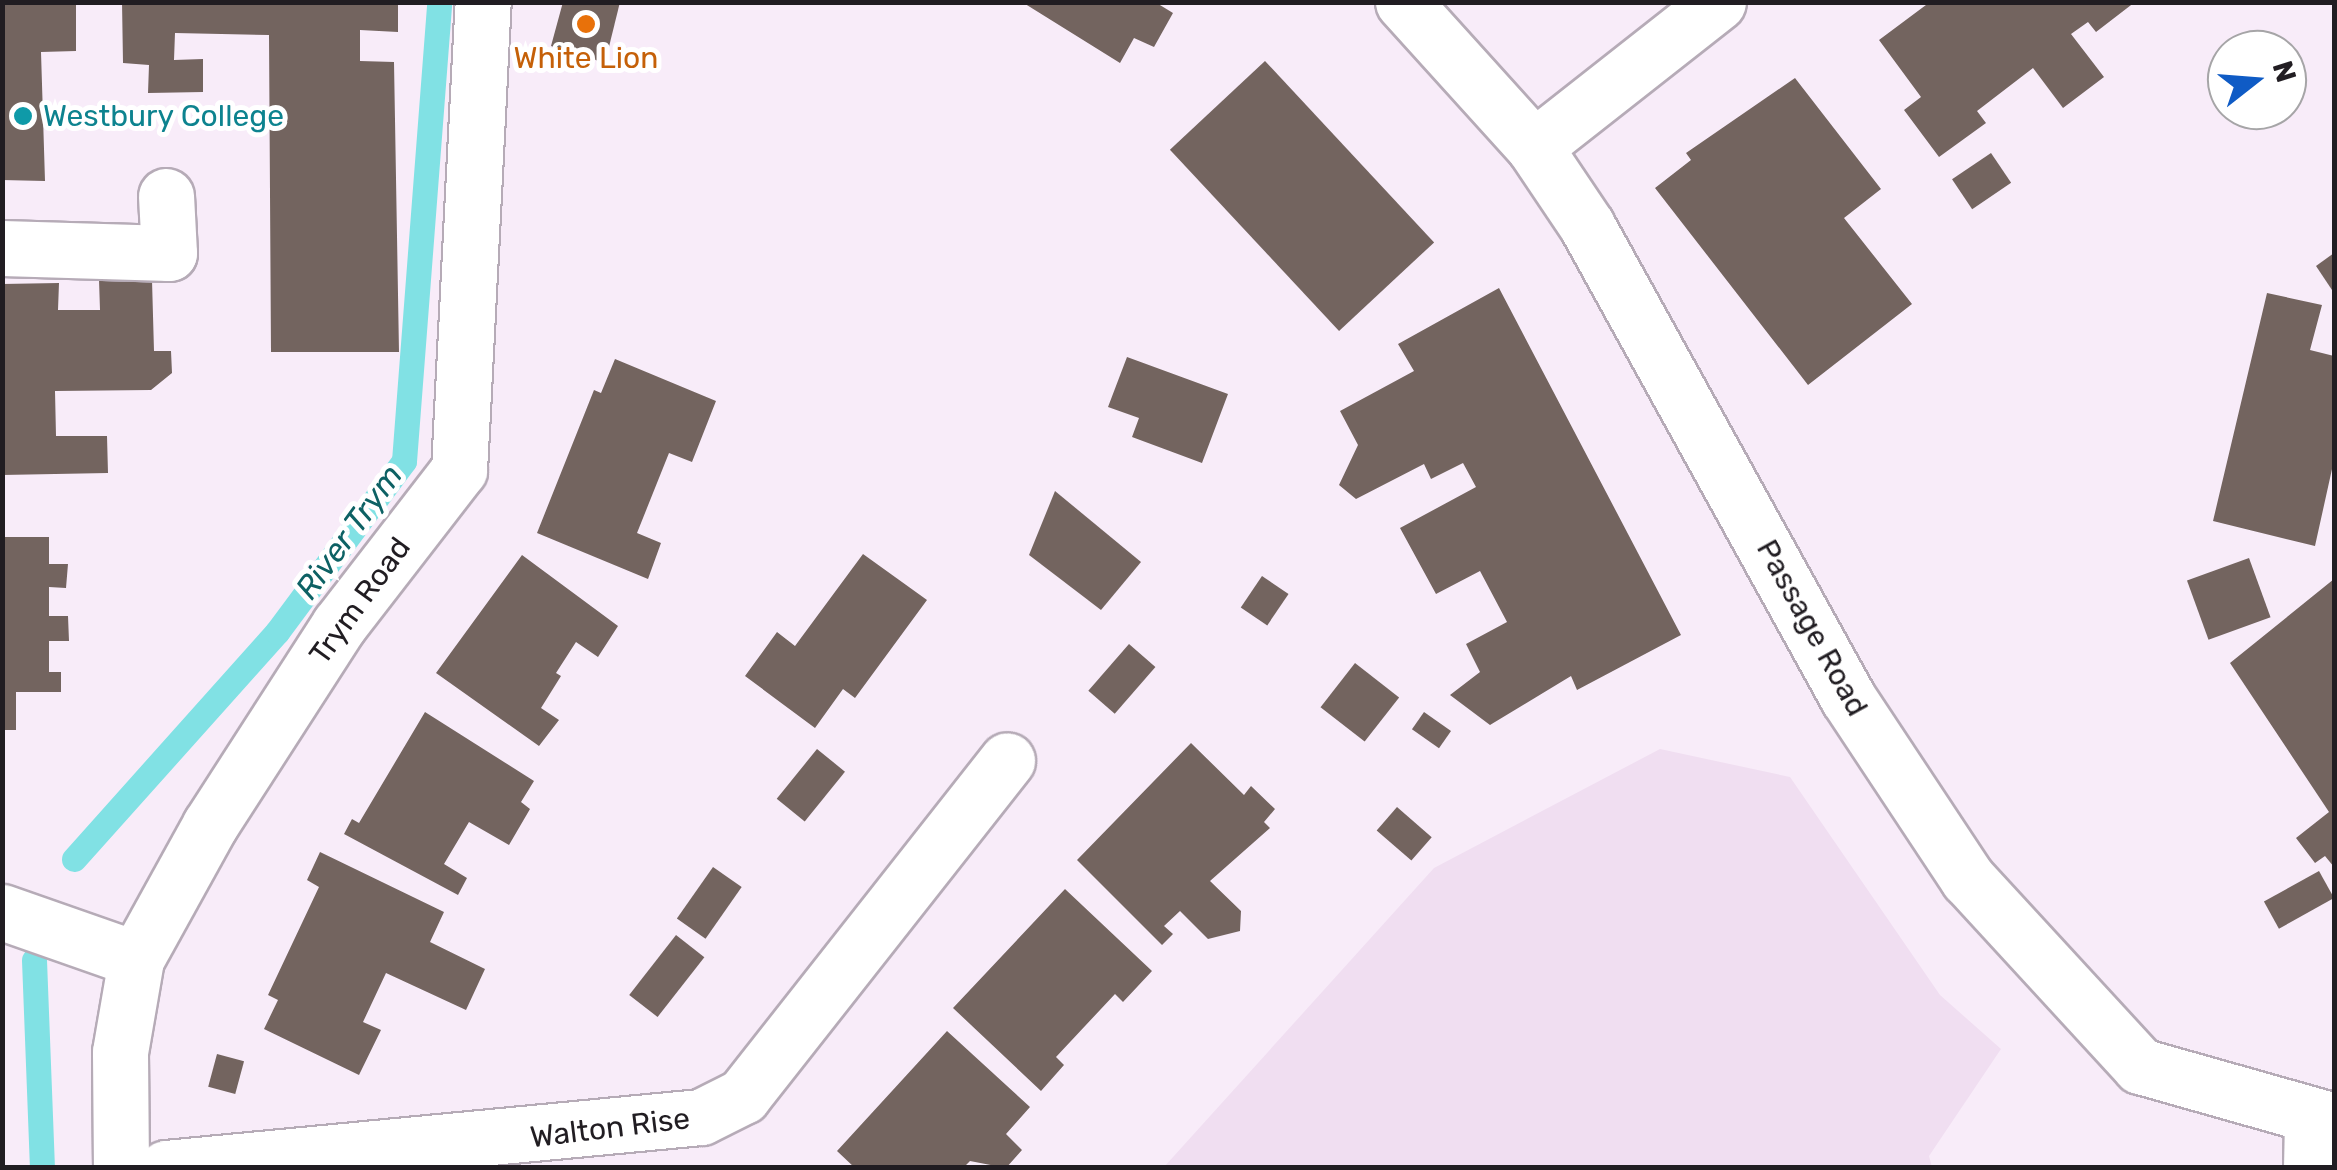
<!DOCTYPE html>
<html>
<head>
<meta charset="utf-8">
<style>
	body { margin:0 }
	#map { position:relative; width:2337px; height:1170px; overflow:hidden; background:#f8ecf9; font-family:Rubik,sans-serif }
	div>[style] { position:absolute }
	.built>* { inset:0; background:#f0def1 }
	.stream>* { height:25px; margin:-12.5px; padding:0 12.5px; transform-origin:12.5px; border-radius:12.5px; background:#81e1e4 }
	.building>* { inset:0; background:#73645f; transform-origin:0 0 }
	.roads { filter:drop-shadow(2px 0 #b6abb7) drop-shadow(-2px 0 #b6abb7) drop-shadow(0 2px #b6abb7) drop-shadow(0 -2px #b6abb7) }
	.minor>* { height:55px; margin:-27.5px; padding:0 27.5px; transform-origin:27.5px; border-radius:27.5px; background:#fff }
	.tertiary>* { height:55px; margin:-27.5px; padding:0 27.5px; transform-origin:27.5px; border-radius:27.5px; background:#fff }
	.dots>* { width:28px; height:28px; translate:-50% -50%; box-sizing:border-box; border:5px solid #fff; border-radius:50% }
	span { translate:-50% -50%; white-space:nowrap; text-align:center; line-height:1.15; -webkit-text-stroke:10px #fff; paint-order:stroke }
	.food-label { font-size:30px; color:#c56008 }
	.culture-label { font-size:30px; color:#0d838f }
	.left { translate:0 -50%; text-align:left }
	.street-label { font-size:30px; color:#211d22 }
	.water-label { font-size:32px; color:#0d6164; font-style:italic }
	.frame { position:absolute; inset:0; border:5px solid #211d22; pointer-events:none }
	.north { position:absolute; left:2207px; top:30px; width:100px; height:100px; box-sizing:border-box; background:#fff; border:2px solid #a6a5a7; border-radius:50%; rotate:73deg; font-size:28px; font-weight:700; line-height:40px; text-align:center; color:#211d22 }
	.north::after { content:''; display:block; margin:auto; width:35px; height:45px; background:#0f5bc5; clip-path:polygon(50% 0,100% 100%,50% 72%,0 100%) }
</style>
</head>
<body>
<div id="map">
	<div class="built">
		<div style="clip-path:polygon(1660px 749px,1790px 777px,1940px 995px,2001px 1049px,1929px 1156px,1932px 1167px,1164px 1167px,1434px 868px)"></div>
	</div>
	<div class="stream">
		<div style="left:74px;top:859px;width:305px;rotate:-48.2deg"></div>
		<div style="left:277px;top:632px;width:213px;rotate:-53.4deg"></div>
		<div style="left:404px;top:461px;width:460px;rotate:-85.6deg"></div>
		<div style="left:34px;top:960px;width:208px;rotate:87.8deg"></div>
	</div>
	<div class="building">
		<div style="clip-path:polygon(2px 2px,76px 2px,76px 51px,41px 52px,45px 181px,2px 180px)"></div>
		<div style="clip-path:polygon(122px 2px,398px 2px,398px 32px,360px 30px,360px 61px,394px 62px,399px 352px,271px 352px,269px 35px,175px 33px,174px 60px,203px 59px,203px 92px,148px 93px,149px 65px,123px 63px)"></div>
		<div style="clip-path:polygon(563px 2px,620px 2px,605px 63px,551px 46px)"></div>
		<div style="clip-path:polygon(1022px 2px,1155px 2px,1173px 13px,1154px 47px,1134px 38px,1120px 63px)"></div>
		<div style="clip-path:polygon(1930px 2px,2135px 2px,2096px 32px,2088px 22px,2071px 34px,2104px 77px,2063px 108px,2033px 68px,1977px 111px,1986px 123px,1939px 157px,1904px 110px,1921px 97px,1879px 40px)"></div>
		<div style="left:1265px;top:61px;width:248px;height:130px;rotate:47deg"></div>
		<div style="clip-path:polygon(1795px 78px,1881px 189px,1844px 218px,1912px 304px,1808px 385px,1655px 188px,1691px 160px,1686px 153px)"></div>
		<div style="left:1991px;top:153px;width:36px;height:47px;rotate:56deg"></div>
		<div style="clip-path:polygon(2334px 253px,2334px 293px,2316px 266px)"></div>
		<div style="clip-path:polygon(99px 280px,152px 280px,154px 351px,171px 351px,172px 373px,151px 390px,55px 391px,56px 436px,107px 436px,108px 473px,2px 475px,2px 284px,59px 283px,58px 310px,100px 310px)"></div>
		<div style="clip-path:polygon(1499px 288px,1681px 635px,1577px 690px,1571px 676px,1490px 725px,1450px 695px,1480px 672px,1466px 644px,1507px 622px,1480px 571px,1436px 594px,1400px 528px,1476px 487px,1463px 463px,1431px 479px,1424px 464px,1356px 499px,1339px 485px,1358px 445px,1340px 411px,1414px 371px,1398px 344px)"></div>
		<div style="clip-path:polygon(2267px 293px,2322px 305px,2310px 350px,2334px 356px,2334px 460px,2315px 546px,2213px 521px)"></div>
		<div style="clip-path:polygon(1127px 357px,1228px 394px,1202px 463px,1132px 437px,1139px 418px,1108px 407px)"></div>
		<div style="clip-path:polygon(615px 359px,716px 401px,692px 462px,669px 453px,637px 533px,661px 543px,648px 579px,537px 533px,594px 390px,601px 393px)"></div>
		<div style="clip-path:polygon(1055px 491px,1141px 562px,1101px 610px,1029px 555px)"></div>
		<div style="clip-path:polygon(2px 537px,49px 537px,49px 564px,68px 564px,66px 588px,49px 587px,49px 616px,68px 616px,69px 641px,49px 641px,49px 672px,61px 672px,61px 692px,16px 692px,16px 730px,2px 730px)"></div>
		<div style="clip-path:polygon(863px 554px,927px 600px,855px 698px,843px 689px,815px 728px,745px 676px,777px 632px,795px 646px)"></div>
		<div style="clip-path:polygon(522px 555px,618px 626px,598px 657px,576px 642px,556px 673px,561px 676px,541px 708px,559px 720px,539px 746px,436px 673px)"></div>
		<div style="left:2249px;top:558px;width:63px;height:66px;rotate:70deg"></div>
		<div style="left:1262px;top:576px;width:32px;height:38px;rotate:34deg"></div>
		<div style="clip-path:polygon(2334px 579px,2334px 867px,2325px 856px,2315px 863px,2296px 838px,2329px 812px,2230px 663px)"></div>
		<div style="left:1129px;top:644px;width:35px;height:62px;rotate:41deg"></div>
		<div style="left:1355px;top:663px;width:56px;height:56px;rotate:38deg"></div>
		<div style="clip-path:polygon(425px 712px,534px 781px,521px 802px,530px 809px,509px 845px,469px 822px,444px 864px,467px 878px,458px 895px,344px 834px,352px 819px,359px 823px)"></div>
		<div style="left:1424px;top:712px;width:33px;height:21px;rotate:35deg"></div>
		<div style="clip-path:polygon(1191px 743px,1244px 795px,1251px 786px,1275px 809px,1264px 822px,1270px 828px,1210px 881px,1241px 911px,1240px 931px,1208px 939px,1180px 911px,1164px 926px,1173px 934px,1162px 945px,1077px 860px)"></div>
		<div style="left:817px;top:749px;width:36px;height:64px;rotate:39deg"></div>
		<div style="left:1397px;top:807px;width:46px;height:31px;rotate:41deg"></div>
		<div style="clip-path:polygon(320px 852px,444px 912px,430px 942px,485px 969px,466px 1010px,386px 973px,363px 1022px,381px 1030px,359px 1075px,264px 1029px,278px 1000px,268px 995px,319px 887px,307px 880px)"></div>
		<div style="left:713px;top:867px;width:35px;height:63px;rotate:35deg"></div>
		<div style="left:2319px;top:871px;width:31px;height:63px;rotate:61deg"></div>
		<div style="clip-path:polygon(1065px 889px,1152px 971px,1123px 1002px,1115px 994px,1056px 1057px,1064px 1065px,1041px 1091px,953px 1008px)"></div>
		<div style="left:676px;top:935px;width:36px;height:76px;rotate:38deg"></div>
		<div style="clip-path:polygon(947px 1031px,1030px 1107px,1006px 1134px,1022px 1150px,1006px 1168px,970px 1161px,963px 1168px,855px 1168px,837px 1151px)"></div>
		<div style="left:217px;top:1054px;width:28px;height:34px;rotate:15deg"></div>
	</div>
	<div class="roads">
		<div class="minor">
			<div style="left:1534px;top:147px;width:234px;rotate:-38.2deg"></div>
			<div style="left:2px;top:248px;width:167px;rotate:1.7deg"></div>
			<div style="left:169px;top:253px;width:57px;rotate:-93deg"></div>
			<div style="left:2px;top:912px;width:142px;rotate:19.3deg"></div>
			<div style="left:121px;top:1168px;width:116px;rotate:-90.5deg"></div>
			<div style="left:120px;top:1052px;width:94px;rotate:-80.2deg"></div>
			<div style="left:136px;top:959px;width:153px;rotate:-61.1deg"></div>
			<div style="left:210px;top:825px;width:238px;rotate:-57.2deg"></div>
			<div style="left:339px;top:625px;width:196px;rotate:-52.3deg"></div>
			<div style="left:459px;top:470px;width:469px;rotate:-87.1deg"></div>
			<div style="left:166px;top:1168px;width:537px;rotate:-5.45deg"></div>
			<div style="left:701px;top:1117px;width:47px;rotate:-26.6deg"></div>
			<div style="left:743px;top:1096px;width:427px;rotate:-51.8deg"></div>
			<div style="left:2311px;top:1168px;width:49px;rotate:-88.8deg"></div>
		</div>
		<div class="tertiary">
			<div style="left:1403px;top:2px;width:195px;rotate:47.9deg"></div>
			<div style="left:1534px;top:147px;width:95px;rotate:56.1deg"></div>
			<div style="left:1587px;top:226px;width:539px;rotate:61.06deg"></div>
			<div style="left:1848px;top:698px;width:217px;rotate:56.5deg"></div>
			<div style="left:1968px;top:879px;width:254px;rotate:47.4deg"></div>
			<div style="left:2140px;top:1066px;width:202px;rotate:15.8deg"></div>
		</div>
	</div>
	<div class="dots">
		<div style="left:586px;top:24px;background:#e8710a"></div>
		<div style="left:23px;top:116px;background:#0f9aa8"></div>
	</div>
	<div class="food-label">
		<span style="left:586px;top:58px">White Lion</span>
	</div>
	<div class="culture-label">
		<span class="left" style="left:43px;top:116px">Westbury College</span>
	</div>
	<div class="street-label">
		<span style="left:360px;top:601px;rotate:-54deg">Trym Road</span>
		<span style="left:1812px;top:628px;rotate:61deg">Passage Road</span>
		<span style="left:610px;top:1128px;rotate:-7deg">Walton Rise</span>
	</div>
	<div class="water-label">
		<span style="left:349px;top:532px;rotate:-54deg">River Trym</span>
	</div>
	<div class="frame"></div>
	<div class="north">N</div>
</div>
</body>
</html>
